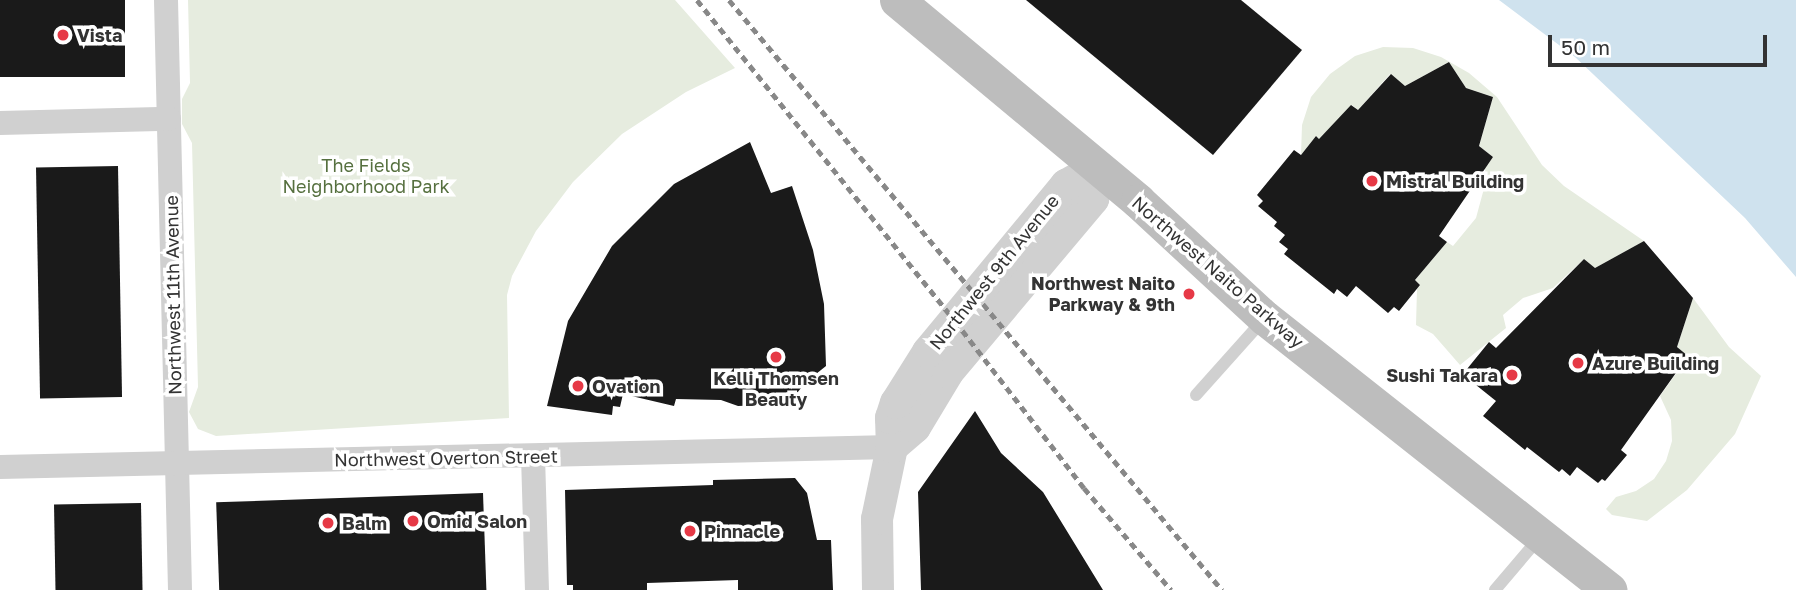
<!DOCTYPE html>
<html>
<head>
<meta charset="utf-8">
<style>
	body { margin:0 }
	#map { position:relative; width:1796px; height:590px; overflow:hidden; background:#fff; font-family:"Golos Text",sans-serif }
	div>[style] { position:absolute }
	.green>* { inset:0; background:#e6ecdf }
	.water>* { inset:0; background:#cfe2ee }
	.building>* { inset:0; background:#1a1a1a; transform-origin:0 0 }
	.service>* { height:12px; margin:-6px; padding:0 6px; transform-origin:6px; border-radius:6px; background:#d0d0d0 }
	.minor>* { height:24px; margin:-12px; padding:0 12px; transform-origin:12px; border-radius:12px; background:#d0d0d0 }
	.tertiary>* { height:32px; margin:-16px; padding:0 16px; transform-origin:16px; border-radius:16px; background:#d0d0d0 }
	.secondary>* { height:35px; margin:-17.5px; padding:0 17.5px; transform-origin:17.5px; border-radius:17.5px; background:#bdbdbd }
	.rail>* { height:5px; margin-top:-2.5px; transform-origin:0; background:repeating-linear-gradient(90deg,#888 0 7px,transparent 0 12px) }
	.dots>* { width:19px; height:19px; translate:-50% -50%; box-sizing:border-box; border:4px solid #fff; border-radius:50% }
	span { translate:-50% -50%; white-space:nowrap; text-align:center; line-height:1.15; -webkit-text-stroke:7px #fff; paint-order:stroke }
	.poi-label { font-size:18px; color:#333; font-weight:700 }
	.left { translate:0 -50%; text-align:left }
	.right { translate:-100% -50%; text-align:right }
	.park-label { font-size:18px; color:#56703f }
	.street-label { font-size:18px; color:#333 }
	.scale { position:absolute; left:1548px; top:35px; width:219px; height:32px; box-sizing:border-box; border:4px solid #333; border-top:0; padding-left:9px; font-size:21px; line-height:24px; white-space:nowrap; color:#333; -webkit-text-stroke:5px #fff; paint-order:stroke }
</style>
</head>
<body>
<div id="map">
	<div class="green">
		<div style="clip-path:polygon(188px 0,675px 0,735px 68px,686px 92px,622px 134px,573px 182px,536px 231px,512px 276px,507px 295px,509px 418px,216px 436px,198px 429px,189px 412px,198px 387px,192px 143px,182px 124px,182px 99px,190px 83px)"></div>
		<div style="clip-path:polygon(1383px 47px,1413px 48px,1441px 57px,1469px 73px,1497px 97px,1542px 165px,1564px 186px,1644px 241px,1595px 268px,1584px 259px,1553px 288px,1523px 298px,1503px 315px,1506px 328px,1460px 365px,1433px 334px,1416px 325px,1417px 289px,1420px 285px,1415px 280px,1447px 242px,1453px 246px,1476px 218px,1486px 181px,1485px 168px,1493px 157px,1479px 146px,1493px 97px,1466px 88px,1449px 62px,1405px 86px,1390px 74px,1358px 110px,1352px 105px,1319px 139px,1316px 136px,1301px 155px,1302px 125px,1311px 97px,1330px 74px,1355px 56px)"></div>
		<div style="clip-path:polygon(1693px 298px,1729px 347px,1761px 376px,1735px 434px,1687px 490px,1647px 521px,1612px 515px,1606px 509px,1616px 497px,1636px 491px,1654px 479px,1666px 461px,1672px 441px,1671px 420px,1660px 396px,1688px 357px,1677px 347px)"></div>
	</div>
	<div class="water">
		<div style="clip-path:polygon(1499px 0,1796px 0,1796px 277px,1745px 218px,1575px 57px)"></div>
	</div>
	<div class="building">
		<div style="left:0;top:0;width:125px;height:77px"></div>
		<div style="clip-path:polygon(1026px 0,1241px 0,1302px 50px,1213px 155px)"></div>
		<div style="clip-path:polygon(1449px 62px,1466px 88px,1493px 97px,1479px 146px,1493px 157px,1439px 236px,1447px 242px,1415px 280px,1420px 285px,1399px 311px,1394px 307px,1388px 313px,1356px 286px,1347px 297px,1337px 289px,1334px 294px,1284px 254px,1288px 249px,1279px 242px,1285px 235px,1274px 226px,1277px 222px,1258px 206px,1263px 201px,1257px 195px,1294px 150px,1301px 155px,1316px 136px,1319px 139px,1351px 105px,1358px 110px,1391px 74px,1405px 86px)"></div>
		<div style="clip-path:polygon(750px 142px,771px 193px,792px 186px,813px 250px,824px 304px,826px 366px,806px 382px,788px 404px,738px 406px,721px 400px,676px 399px,674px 406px,623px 394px,620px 407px,613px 406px,612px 415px,547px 406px,568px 321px,612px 246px,674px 184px)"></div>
		<div style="left:118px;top:166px;width:231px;height:82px;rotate:89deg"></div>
		<div style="clip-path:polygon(1644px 241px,1693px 298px,1677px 347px,1688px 356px,1621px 450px,1627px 455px,1605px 481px,1602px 479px,1598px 483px,1577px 467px,1570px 476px,1562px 469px,1559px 472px,1527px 447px,1525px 450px,1483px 416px,1496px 401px,1466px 377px,1471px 372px,1467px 369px,1489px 342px,1496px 348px,1584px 259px,1595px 268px)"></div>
		<div style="clip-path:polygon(975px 411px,1001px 453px,1043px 492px,1103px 590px,921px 590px,918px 492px)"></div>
		<div style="clip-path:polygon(795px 478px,807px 493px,817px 540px,831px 540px,833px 590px,738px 590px,738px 580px,647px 583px,647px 590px,573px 590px,573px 585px,567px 585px,565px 490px,713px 485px,713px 480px)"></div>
		<div style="left:483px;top:493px;width:97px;height:267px;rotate:88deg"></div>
		<div style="left:141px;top:503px;width:87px;height:87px;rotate:89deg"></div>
	</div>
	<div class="service">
		<div style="left:1196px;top:395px;width:101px;rotate:-48.2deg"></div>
		<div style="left:1495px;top:590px;width:70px;rotate:-49.7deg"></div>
	</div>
	<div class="minor">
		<div style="left:166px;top:0;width:590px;rotate:88.64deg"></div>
		<div style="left:0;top:123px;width:169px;rotate:-1.4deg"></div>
		<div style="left:533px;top:456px;width:134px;rotate:88.3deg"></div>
		<div style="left:0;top:467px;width:892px;rotate:-1.28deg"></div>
	</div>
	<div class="tertiary">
		<div style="left:892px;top:447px;width:30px;rotate:-41deg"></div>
		<div style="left:915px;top:427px;width:64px;rotate:-59deg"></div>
		<div style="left:948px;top:372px;width:226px;rotate:-50deg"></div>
		<div style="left:1093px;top:199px;width:32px;rotate:-81deg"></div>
		<div style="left:878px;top:590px;width:71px;rotate:-90.8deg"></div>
		<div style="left:877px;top:519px;width:74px;rotate:-78.2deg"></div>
		<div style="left:892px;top:447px;width:29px;rotate:-92deg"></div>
		<div style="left:891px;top:418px;width:16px;rotate:-72deg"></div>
		<div style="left:896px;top:403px;width:60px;rotate:-57.9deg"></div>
		<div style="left:928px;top:352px;width:217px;rotate:-50.4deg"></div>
		<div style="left:1066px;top:185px;width:37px;rotate:-29deg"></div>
	</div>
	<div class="secondary">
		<div style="left:897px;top:0;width:314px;rotate:39.8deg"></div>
		<div style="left:1138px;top:201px;width:173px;rotate:42.7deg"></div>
		<div style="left:1265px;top:318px;width:439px;rotate:38.3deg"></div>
	</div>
	<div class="rail">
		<div style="left:697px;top:0;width:412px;rotate:51.2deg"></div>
		<div style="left:955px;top:321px;width:211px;rotate:52.3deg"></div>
		<div style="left:1084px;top:488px;width:134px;rotate:49.5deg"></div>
		<div style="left:729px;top:0;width:769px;rotate:50.12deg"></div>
	</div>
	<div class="dots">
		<div style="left:63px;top:35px;background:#e63946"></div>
		<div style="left:1372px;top:181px;background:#e63946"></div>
		<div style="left:1189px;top:294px;background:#e63946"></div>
		<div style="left:776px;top:357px;background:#e63946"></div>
		<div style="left:1578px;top:363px;background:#e63946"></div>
		<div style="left:1512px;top:375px;background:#e63946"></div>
		<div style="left:578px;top:386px;background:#e63946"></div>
		<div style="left:413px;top:521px;background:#e63946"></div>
		<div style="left:328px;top:523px;background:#e63946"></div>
		<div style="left:690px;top:531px;background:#e63946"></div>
	</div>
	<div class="poi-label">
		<span class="left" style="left:77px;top:35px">Vista</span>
		<span class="left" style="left:1386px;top:181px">Mistral Building</span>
		<span class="right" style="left:1175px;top:294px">Northwest Naito<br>Parkway &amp; 9th</span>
		<span class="left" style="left:1592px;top:363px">Azure Building</span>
		<span class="right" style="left:1498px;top:375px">Sushi Takara</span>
		<span style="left:776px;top:389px">Kelli Thomsen<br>Beauty</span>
		<span class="left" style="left:592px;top:386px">Ovation</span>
		<span class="left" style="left:427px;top:521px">Omid Salon</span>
		<span class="left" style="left:342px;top:523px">Balm</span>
		<span class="left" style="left:704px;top:531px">Pinnacle</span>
	</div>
	<div class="park-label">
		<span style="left:366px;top:176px">The Fields<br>Neighborhood Park</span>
	</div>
	<div class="street-label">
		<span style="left:994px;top:272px;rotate:-51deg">Northwest 9th Avenue</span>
		<span style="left:1218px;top:272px;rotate:41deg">Northwest Naito Parkway</span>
		<span style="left:173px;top:295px;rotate:-91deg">Northwest 11th Avenue</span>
		<span style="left:446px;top:458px;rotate:-1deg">Northwest Overton Street</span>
	</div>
	<div class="scale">50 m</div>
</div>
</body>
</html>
